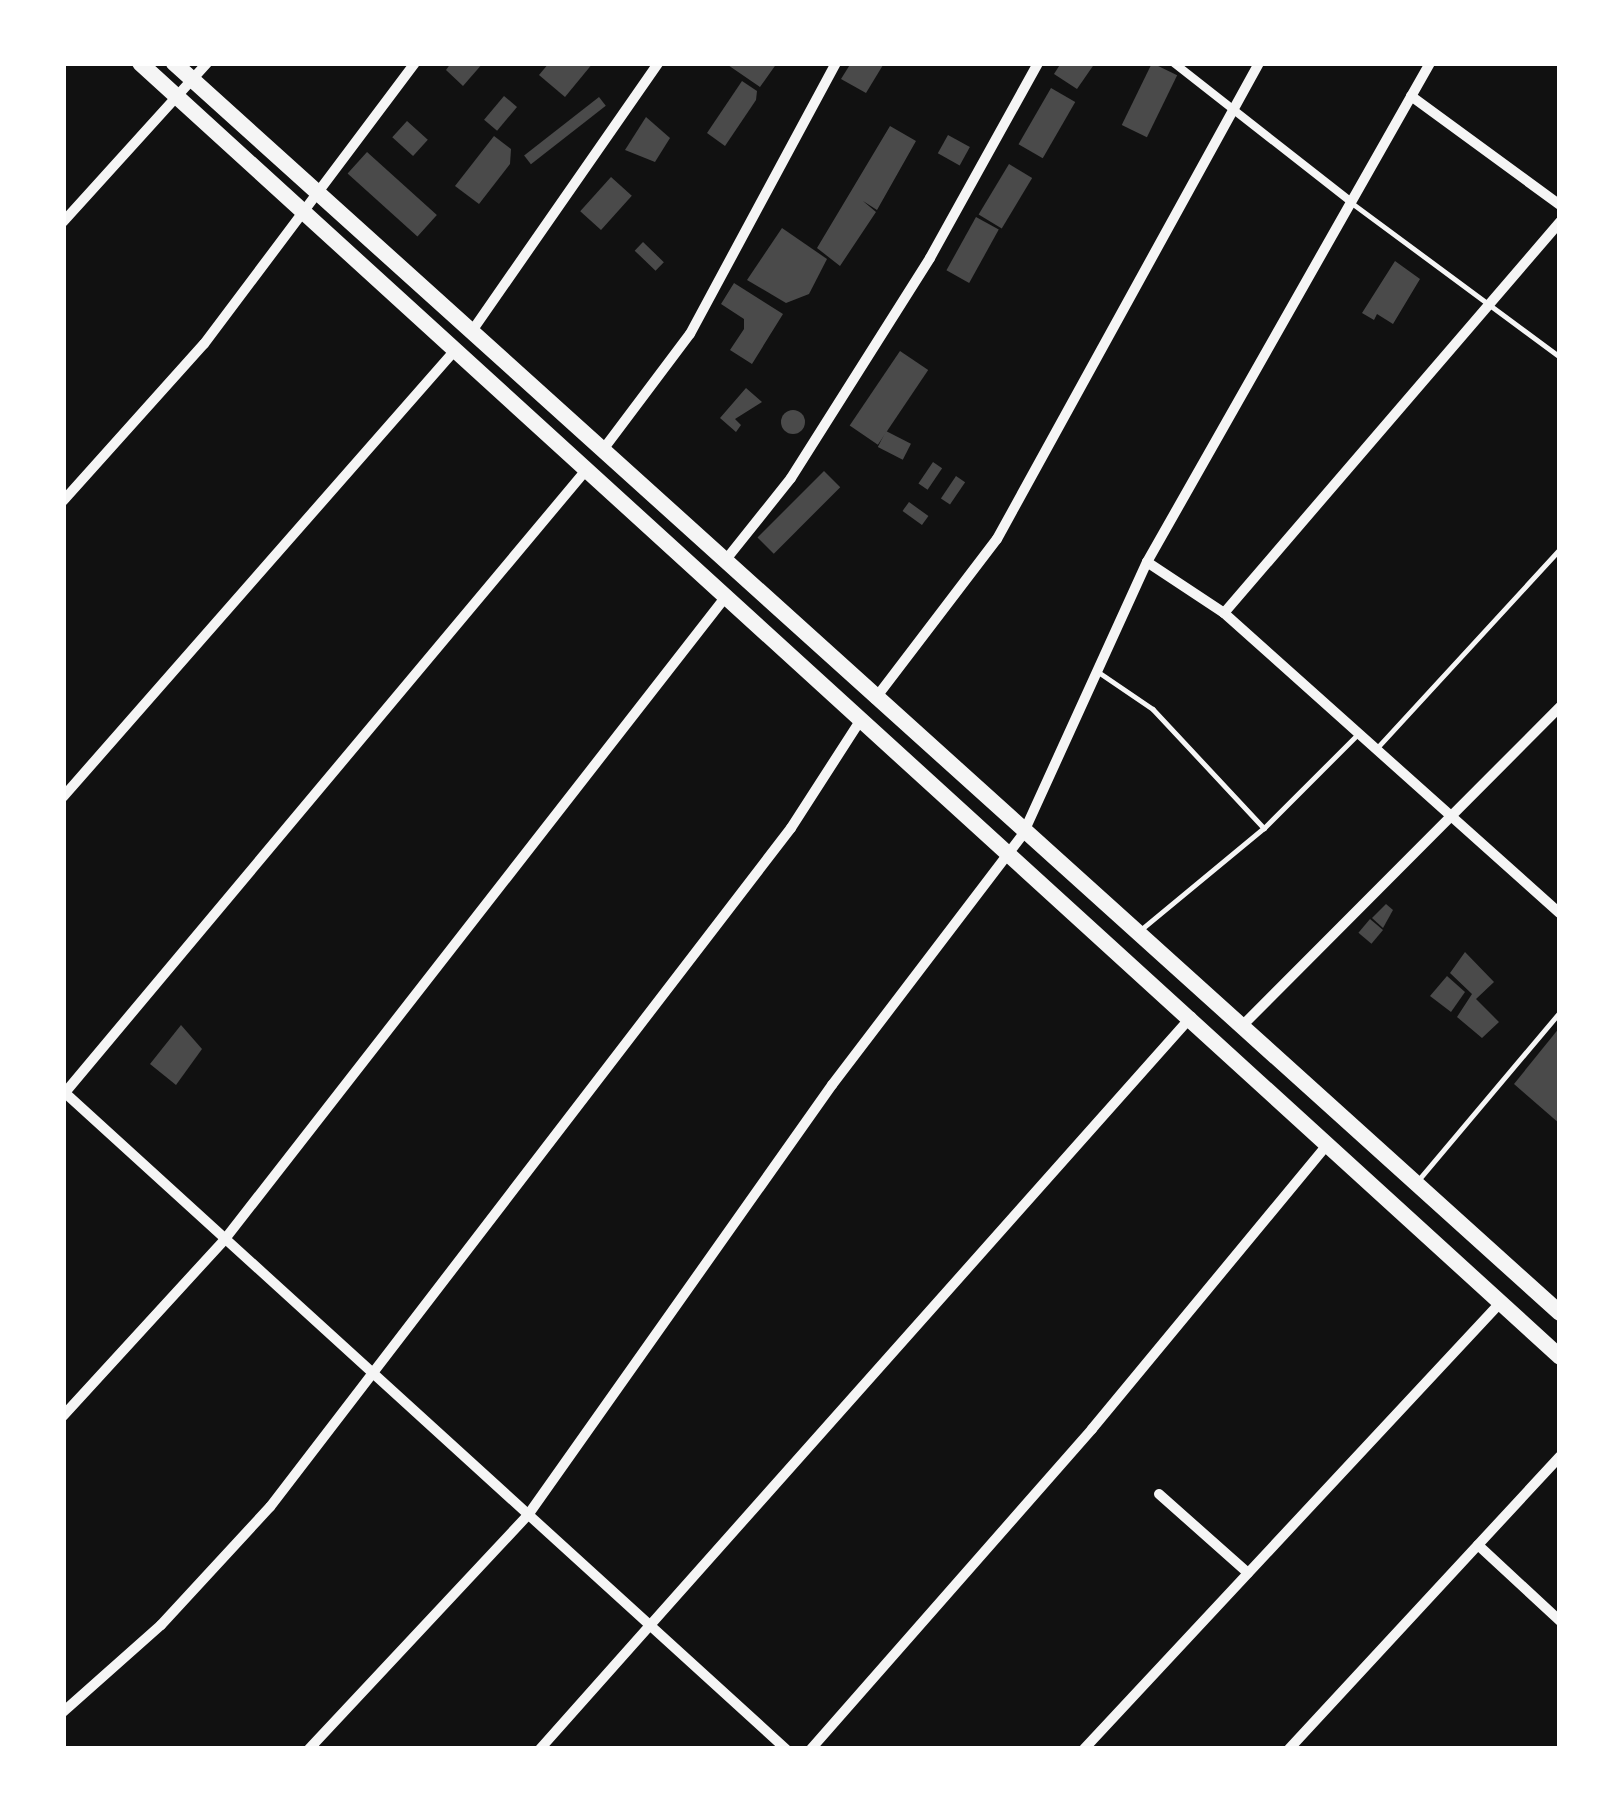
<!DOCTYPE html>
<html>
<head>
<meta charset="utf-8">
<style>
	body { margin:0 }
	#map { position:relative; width:1623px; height:1812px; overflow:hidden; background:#111; font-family:Mulish,sans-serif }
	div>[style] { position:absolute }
	.building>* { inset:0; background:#4a4a4a; transform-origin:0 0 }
	.round { border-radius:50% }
	.service>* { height:4.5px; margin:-2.25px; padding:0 2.25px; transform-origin:2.25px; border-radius:2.25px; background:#f5f5f5 }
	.pedestrian>* { height:8px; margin:-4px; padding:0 4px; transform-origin:4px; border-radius:4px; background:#f5f5f5 }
	.minor>* { height:10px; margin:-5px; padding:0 5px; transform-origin:5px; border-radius:5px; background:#f5f5f5 }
	.primary>* { height:16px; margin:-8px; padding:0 8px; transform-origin:8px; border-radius:8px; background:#f5f5f5 }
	span { translate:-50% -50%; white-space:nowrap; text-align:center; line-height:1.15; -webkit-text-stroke:9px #fff; paint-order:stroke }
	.frame { position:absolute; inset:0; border:66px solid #fff; pointer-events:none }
</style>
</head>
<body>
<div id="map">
	<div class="building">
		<div style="clip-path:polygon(451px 63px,483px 63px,463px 86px,446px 70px)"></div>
		<div style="clip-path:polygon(549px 63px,593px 63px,565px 97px,539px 75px)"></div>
		<div style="clip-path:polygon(725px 63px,751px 66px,777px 63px,760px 87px)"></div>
		<div style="clip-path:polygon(851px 63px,883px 65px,866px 93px,841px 79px)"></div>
		<div style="clip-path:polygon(1061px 63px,1095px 63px,1077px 89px,1054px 74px)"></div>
		<div style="left:1152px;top:63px;width:28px;height:69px;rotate:26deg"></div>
		<div style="clip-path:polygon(742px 81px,757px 91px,756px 100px,725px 146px,707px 133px)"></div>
		<div style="left:1051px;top:88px;width:28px;height:65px;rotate:30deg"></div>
		<div style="left:504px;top:96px;width:17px;height:31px;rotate:40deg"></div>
		<div style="left:599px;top:97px;width:11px;height:95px;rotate:52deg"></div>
		<div style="clip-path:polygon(646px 117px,670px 138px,655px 162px,625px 150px)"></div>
		<div style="left:407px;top:121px;width:28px;height:22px;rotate:42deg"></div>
		<div style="clip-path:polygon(890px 126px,916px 141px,877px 210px,863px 201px,876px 212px,840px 266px,817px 248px)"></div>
		<div style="left:948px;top:135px;width:25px;height:21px;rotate:29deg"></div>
		<div style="clip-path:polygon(494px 136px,511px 149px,510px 164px,479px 204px,455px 186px)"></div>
		<div style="left:367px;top:152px;width:94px;height:29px;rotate:42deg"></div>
		<div style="left:1009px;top:164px;width:27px;height:59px;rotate:31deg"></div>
		<div style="left:611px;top:177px;width:28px;height:46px;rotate:42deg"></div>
		<div style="left:976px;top:217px;width:26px;height:61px;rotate:29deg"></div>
		<div style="clip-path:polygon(782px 228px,827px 259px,809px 294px,786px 303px,747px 280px)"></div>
		<div style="left:643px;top:242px;width:29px;height:12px;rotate:44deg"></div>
		<div style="clip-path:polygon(1395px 261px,1420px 279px,1393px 324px,1377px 314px,1374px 320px,1362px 313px)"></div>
		<div style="clip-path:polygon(734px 283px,783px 314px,752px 364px,730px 350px,744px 329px,744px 319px,721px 304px)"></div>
		<div style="left:900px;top:351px;width:34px;height:90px;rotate:34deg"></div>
		<div style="clip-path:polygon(746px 388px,762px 402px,735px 419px,741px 425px,736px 432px,720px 418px)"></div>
		<div class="round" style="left:781px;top:410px;width:24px;height:24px"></div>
		<div style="left:886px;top:431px;width:28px;height:18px;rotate:27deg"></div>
		<div style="left:933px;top:462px;width:11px;height:26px;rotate:34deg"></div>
		<div style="left:824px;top:471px;width:23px;height:94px;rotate:45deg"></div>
		<div style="left:956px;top:476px;width:11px;height:27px;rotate:34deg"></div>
		<div style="left:909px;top:502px;width:24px;height:11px;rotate:36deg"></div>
		<div style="clip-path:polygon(1386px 904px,1393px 910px,1383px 928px,1372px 918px)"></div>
		<div style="left:1370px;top:919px;width:17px;height:18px;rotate:40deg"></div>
		<div style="clip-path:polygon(1465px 952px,1494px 982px,1476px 999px,1499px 1022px,1482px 1038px,1457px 1017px,1472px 994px,1450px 973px)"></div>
		<div style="clip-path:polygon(1447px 976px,1465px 992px,1451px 1012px,1430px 996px)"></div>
		<div style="clip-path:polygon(181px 1025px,202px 1049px,176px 1085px,150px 1064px)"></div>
		<div style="clip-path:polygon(1560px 1027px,1560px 1124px,1514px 1084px)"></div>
	</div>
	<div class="service">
		<div style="left:1352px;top:203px;width:259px;rotate:36.5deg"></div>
		<div style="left:1100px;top:673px;width:64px;rotate:34.2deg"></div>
		<div style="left:1153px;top:709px;width:163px;rotate:47deg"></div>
		<div style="left:1377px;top:748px;width:270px;rotate:-47.4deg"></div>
		<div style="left:1143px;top:928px;width:157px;rotate:-39.6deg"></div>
		<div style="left:1264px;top:828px;width:132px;rotate:-45deg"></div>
		<div style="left:1421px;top:1177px;width:216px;rotate:-49.9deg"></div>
	</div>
	<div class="pedestrian">
		<div style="left:1174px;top:63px;width:224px;rotate:38.1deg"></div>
	</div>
	<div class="minor">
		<div style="left:1411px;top:96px;width:185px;rotate:36.2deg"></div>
		<div style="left:63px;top:222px;width:215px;rotate:-47.8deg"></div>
		<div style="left:472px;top:331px;width:326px;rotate:-55.2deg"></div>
		<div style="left:602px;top:451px;width:146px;rotate:-53.1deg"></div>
		<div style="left:690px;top:334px;width:308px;rotate:-61.7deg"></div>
		<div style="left:63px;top:501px;width:211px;rotate:-48.1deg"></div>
		<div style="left:204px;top:344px;width:351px;rotate:-53.1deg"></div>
		<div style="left:724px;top:562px;width:107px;rotate:-51.4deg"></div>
		<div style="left:791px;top:478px;width:260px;rotate:-57.7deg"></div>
		<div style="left:930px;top:258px;width:223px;rotate:-61deg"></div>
		<div style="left:1147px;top:562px;width:92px;rotate:33.5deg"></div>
		<div style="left:1224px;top:613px;width:450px;rotate:41.8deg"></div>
		<div style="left:1224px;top:613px;width:516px;rotate:-49.33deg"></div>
		<div style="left:875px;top:699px;width:201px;rotate:-52.7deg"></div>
		<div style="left:997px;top:539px;width:543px;rotate:-61.17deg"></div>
		<div style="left:63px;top:797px;width:596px;rotate:-48.74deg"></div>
		<div style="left:1241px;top:1027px;width:452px;rotate:-45.1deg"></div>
		<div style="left:63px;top:1091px;width:978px;rotate:42.31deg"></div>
		<div style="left:63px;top:1095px;width:816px;rotate:-50.07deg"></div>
		<div style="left:63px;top:1416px;width:240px;rotate:-47.5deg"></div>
		<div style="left:225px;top:1239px;width:817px;rotate:-52.06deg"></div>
		<div style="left:1159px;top:1494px;width:119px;rotate:41.6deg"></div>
		<div style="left:1478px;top:1545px;width:112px;rotate:42.8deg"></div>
		<div style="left:63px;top:1712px;width:131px;rotate:-41.6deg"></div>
		<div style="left:161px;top:1625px;width:161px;rotate:-47.3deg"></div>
		<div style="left:270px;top:1507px;width:856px;rotate:-52.5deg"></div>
		<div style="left:791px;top:828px;width:131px;rotate:-57.2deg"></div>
		<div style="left:309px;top:1749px;width:320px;rotate:-46.9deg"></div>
		<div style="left:528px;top:1515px;width:527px;rotate:-54.74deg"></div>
		<div style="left:832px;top:1085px;width:315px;rotate:-52.7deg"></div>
		<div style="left:1023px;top:834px;width:299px;rotate:-65.5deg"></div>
		<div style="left:1147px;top:562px;width:574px;rotate:-60.44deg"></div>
		<div style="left:540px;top:1749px;width:980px;rotate:-48.35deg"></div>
		<div style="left:811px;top:1749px;width:426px;rotate:-48.7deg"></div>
		<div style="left:1092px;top:1429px;width:371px;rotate:-50.4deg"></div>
		<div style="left:1084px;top:1749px;width:611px;rotate:-46.99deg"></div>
		<div style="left:1289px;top:1749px;width:399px;rotate:-47.2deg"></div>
	</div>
	<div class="primary">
		<div style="left:140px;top:63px;width:1921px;rotate:42.34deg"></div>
		<div style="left:174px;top:63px;width:1866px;rotate:42.05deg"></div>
	</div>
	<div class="frame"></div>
</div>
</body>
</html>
